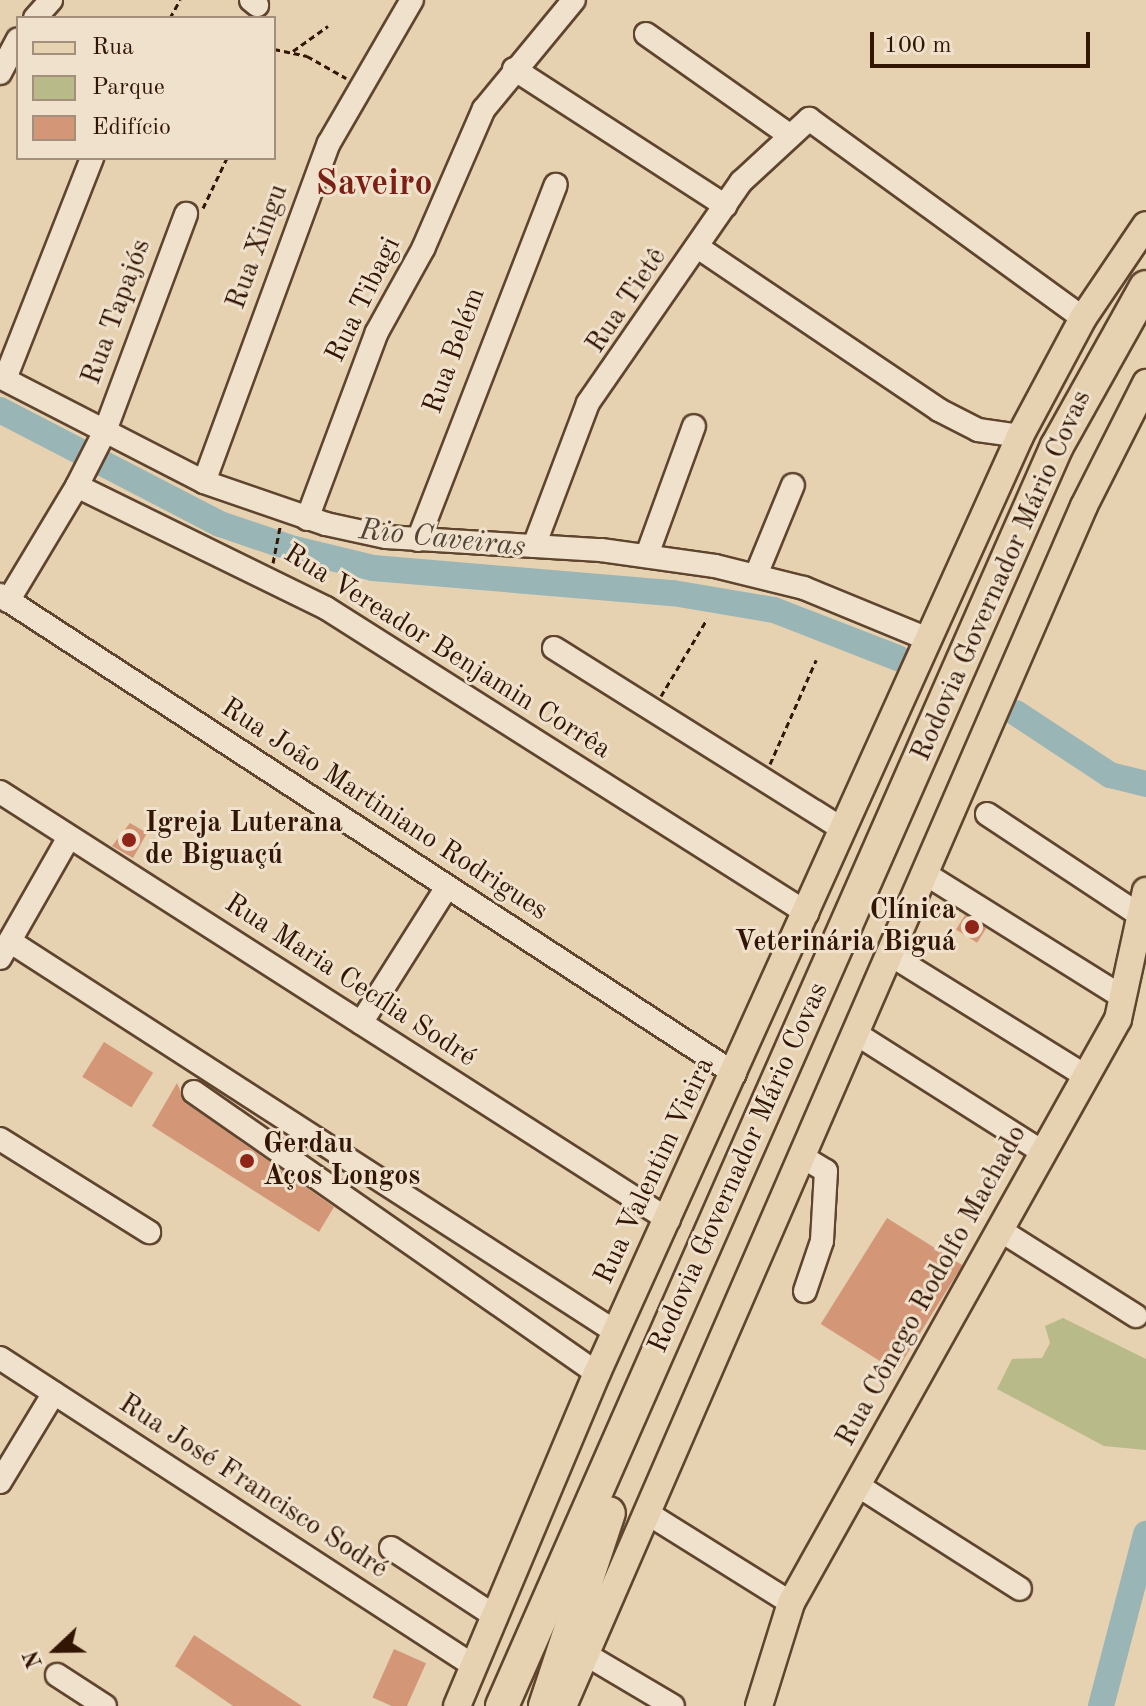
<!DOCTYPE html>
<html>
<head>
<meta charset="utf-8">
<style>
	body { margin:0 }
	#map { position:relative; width:1146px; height:1706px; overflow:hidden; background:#e6d1b1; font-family:"Old Standard TT",serif }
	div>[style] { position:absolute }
	.green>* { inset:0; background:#b8ba89 }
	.river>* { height:26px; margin:-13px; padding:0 13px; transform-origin:13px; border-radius:13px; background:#9ab5b6 }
	.building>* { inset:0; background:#d39777; transform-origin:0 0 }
	.path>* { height:3px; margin-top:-1.5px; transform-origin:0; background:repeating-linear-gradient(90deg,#321503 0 6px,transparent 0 10px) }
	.roads { filter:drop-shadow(2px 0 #5f442e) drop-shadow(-2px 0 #5f442e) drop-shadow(0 2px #5f442e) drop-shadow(0 -2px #5f442e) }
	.minor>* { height:22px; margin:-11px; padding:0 11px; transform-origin:11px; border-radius:11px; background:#efe1cc }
	.major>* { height:26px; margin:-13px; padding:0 13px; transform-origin:13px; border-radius:13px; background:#e6d1b1 }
	.highway>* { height:32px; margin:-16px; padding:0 16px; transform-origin:16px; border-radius:16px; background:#e6d1b1 }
	.dots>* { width:22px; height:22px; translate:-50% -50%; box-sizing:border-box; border:4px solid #efe1cc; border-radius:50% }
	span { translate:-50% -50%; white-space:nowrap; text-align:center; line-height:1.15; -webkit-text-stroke:6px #efe1cc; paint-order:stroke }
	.street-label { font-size:28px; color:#321503 }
	.poi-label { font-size:28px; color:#321503; font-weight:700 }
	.left { translate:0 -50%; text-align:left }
	.right { translate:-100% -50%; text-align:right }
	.water-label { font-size:30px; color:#514539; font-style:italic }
	.district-label { font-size:36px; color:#7a1f14; font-weight:700 }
	.legend { position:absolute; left:16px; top:16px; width:260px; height:144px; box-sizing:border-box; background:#efe1cc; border:2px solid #a38f7c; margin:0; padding:10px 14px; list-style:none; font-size:24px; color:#321503 }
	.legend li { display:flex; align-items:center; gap:16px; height:40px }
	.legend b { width:40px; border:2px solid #a38f7c }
	.north { position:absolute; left:16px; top:1610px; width:80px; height:80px; -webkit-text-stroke:6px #efe1cc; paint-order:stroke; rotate:248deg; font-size:22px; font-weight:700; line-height:32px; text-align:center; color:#321503 }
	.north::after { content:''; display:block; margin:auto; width:28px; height:36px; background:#321503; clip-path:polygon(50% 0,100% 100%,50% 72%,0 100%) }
	.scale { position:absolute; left:870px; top:32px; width:220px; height:36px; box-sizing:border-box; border:4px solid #321503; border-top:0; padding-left:10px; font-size:24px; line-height:28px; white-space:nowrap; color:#321503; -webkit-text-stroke:6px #efe1cc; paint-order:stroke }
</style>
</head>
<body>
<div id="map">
	<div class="green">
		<div style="clip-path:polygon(1063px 1318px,1146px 1359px,1146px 1450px,1104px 1446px,997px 1389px,1012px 1359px,1042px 1358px,1050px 1343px,1045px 1326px)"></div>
	</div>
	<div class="river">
		<div style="left:0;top:410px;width:248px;rotate:27.4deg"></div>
		<div style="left:220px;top:524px;width:78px;rotate:18.7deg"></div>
		<div style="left:294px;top:549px;width:81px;rotate:13.5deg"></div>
		<div style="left:373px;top:568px;width:301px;rotate:4.8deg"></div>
		<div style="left:673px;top:593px;width:102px;rotate:9.6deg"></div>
		<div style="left:774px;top:610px;width:133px;rotate:21.2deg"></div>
		<div style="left:1016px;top:713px;width:113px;rotate:33.4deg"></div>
		<div style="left:1110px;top:775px;width:37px;rotate:14deg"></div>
		<div style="left:1101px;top:1706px;width:178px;rotate:-75.3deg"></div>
	</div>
	<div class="building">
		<div style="clip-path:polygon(130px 823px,147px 833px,133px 858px,112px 846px)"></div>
		<div style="left:965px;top:915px;width:25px;height:17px;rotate:32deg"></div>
		<div style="left:104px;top:1042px;width:58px;height:41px;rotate:32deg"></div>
		<div style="clip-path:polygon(177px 1083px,186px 1103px,334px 1207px,319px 1232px,152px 1126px)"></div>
		<div style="left:887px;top:1218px;width:89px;height:125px;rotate:32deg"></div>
		<div style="clip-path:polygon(194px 1635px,302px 1706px,233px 1706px,175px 1666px)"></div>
		<div style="left:394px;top:1649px;width:35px;height:53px;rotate:24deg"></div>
	</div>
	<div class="path">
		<div style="left:170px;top:18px;width:21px;rotate:-61deg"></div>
		<div style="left:274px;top:49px;width:34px;rotate:12deg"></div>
		<div style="left:307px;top:56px;width:45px;rotate:29.4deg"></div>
		<div style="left:293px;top:51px;width:43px;rotate:-35.5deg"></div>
		<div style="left:203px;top:208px;width:55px;rotate:-64.4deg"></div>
		<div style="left:273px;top:563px;width:37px;rotate:-79deg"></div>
		<div style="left:661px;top:696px;width:90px;rotate:-59.1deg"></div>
		<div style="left:770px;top:764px;width:114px;rotate:-66.1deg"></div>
	</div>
	<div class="roads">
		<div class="minor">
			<div style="left:251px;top:0;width:8px;rotate:40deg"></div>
			<div style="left:35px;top:18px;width:24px;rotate:-48deg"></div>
			<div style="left:646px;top:34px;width:174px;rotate:35.2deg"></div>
			<div style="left:514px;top:69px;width:252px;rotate:32.9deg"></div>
			<div style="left:0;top:73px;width:38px;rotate:-62deg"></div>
			<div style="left:699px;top:248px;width:290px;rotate:34deg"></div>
			<div style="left:939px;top:410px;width:44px;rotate:27.1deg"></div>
			<div style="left:978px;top:430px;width:42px;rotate:8.1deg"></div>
			<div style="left:0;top:377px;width:229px;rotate:27.2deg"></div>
			<div style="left:204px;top:482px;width:129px;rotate:19deg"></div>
			<div style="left:326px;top:524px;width:61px;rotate:12.2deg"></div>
			<div style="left:386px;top:537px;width:215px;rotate:3.5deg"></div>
			<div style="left:601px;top:550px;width:115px;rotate:8deg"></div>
			<div style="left:715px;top:566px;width:92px;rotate:13.9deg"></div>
			<div style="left:804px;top:588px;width:134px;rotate:22.4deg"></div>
			<div style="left:5px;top:379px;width:238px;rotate:-68.5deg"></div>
			<div style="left:204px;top:482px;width:361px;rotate:-69.8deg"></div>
			<div style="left:329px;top:143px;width:165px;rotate:-59.9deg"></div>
			<div style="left:77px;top:486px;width:62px;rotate:-63deg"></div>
			<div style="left:105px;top:431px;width:232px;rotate:-69.5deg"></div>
			<div style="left:307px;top:519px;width:200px;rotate:-69.5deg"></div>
			<div style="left:377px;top:332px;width:95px;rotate:-61deg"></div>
			<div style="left:423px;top:249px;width:153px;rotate:-66.5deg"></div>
			<div style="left:484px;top:109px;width:141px;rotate:-50.5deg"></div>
			<div style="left:418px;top:540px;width:381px;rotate:-68.8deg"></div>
			<div style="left:534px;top:546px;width:153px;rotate:-69.3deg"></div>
			<div style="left:588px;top:403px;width:269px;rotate:-55.3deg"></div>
			<div style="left:741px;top:182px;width:93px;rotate:-42.8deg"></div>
			<div style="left:809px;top:119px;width:339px;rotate:36deg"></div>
			<div style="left:647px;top:555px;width:137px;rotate:-70deg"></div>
			<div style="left:756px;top:575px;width:97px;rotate:-67.7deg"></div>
			<div style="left:0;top:595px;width:877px;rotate:33.09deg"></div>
			<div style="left:8px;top:601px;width:134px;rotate:-59deg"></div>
			<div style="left:77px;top:486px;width:277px;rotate:26.1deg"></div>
			<div style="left:326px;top:608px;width:570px;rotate:32.38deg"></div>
			<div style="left:554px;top:648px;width:341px;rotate:32.1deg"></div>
			<div style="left:0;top:792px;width:794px;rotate:32.61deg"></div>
			<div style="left:987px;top:814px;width:185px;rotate:33.5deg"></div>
			<div style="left:924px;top:873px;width:236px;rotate:32deg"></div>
			<div style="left:11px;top:942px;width:720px;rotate:32.81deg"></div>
			<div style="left:889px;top:954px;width:233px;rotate:31.8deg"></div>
			<div style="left:0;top:958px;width:139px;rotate:-60.3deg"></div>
			<div style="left:361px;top:1023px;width:161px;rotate:-57.7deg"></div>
			<div style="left:855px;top:1033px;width:224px;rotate:32.4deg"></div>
			<div style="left:194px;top:1092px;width:491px;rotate:34.9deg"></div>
			<div style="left:0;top:1139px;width:176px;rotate:32deg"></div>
			<div style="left:801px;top:1156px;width:29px;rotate:31deg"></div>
			<div style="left:826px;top:1171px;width:70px;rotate:93.3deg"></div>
			<div style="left:822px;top:1241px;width:53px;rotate:108.8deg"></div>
			<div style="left:1000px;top:1230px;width:161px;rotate:32.3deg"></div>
			<div style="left:0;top:1358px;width:565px;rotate:33.02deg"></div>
			<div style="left:0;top:1482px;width:104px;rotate:-58.8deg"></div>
			<div style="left:857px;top:1485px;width:193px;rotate:32.5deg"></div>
			<div style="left:647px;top:1513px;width:170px;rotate:32deg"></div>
			<div style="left:391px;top:1548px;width:126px;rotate:33.3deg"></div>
			<div style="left:585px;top:1654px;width:102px;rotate:30.6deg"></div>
			<div style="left:57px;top:1675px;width:57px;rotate:32.9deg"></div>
		</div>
		<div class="major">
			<div style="left:457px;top:1706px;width:361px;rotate:-67.2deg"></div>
			<div style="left:597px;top:1373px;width:1028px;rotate:-65.7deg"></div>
			<div style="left:1020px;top:436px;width:134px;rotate:-61.9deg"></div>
			<div style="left:1083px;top:318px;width:112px;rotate:-55.9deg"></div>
			<div style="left:563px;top:1706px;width:1308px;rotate:-66.53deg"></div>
			<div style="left:1084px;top:506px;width:138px;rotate:-63.2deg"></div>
			<div style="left:759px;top:1706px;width:108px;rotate:-72.7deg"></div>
			<div style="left:791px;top:1603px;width:669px;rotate:-60.75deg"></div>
			<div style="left:1118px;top:1019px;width:131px;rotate:-77.7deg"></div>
		</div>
		<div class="highway">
			<div style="left:502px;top:1706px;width:1377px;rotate:-66.23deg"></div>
			<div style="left:1057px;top:446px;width:182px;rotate:-60.8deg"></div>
			<div style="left:545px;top:1706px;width:203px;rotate:-71.7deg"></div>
		</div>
	</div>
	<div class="dots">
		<div style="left:129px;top:840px;background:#8f2418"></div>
		<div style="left:972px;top:927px;background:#8f2418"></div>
		<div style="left:247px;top:1161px;background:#8f2418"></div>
	</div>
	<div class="street-label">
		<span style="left:258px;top:247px;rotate:-70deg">Rua Xingu</span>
		<span style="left:364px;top:300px;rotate:-64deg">Rua Tibagi</span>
		<span style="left:627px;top:301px;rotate:-56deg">Rua Tietê</span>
		<span style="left:117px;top:312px;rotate:-70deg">Rua Tapajós</span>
		<span style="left:455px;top:351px;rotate:-70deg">Rua Belém</span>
		<span style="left:1002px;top:576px;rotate:-66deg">Rodovia Governador Mário Covas</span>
		<span style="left:447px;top:652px;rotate:32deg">Rua Vereador Benjamin Corrêa</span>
		<span style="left:384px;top:810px;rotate:33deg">Rua João Martiniano Rodrigues</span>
		<span style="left:350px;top:981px;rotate:33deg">Rua Maria Cecília Sodré</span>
		<span style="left:739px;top:1168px;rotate:-66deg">Rodovia Governador Mário Covas</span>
		<span style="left:655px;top:1171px;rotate:-65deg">Rua Valentim Vieira</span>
		<span style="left:932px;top:1286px;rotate:-61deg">Rua Cônego Rodolfo Machado</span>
		<span style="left:253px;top:1487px;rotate:33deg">Rua José Francisco Sodré</span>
	</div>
	<div class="poi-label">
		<span class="left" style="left:145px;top:840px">Igreja Luterana<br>de Biguaçú</span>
		<span class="right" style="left:956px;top:927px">Clínica<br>Veterinária Biguá</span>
		<span class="left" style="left:263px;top:1161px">Gerdau<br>Aços Longos</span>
	</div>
	<div class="water-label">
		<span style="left:442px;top:539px;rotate:6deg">Rio Caveiras</span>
	</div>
	<div class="district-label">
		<span style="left:374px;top:186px">Saveiro</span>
	</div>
	<ul class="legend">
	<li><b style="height:10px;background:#e6d1b1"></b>Rua</li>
	<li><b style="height:22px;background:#b8ba89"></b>Parque</li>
	<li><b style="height:22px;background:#d39777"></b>Edifício</li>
	</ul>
	<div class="north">N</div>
	<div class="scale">100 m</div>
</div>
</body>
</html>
